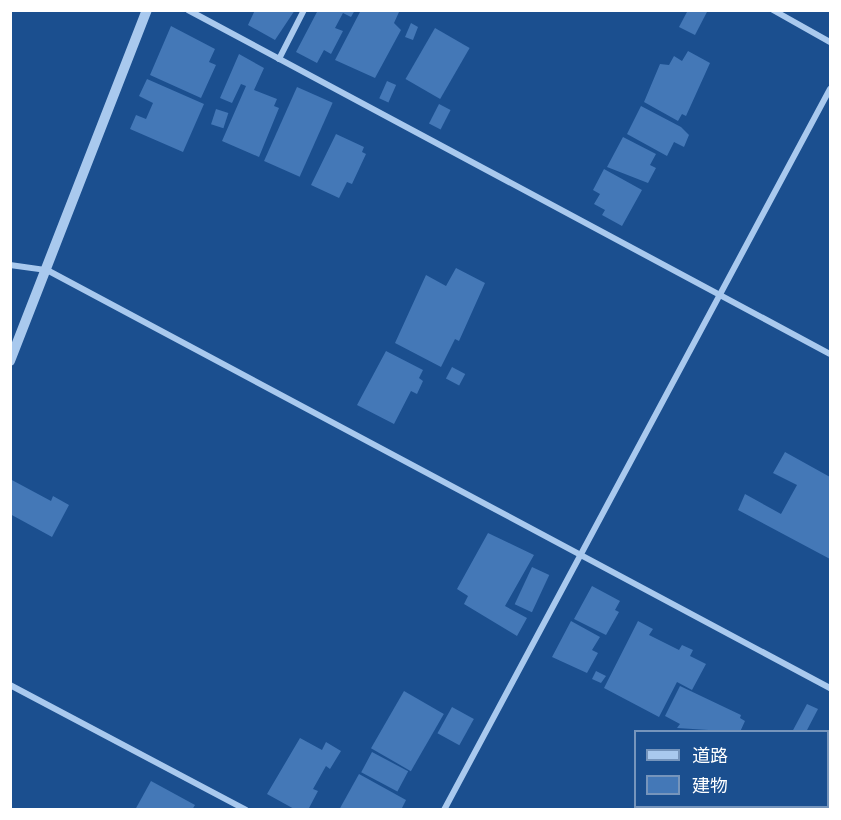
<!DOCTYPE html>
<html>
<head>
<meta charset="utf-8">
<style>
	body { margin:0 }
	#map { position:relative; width:841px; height:820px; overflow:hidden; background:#1b4f8f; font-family:Poppins,"Noto Sans JP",sans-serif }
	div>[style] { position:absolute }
	.building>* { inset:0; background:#4478b7; transform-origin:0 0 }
	.minor>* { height:6px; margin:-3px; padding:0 3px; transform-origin:3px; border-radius:3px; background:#a9c9ee }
	.tertiary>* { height:10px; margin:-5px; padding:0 5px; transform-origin:5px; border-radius:5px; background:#a9c9ee }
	span { translate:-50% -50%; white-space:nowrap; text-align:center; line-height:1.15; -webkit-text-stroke:6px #1b4f8f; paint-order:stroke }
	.frame { position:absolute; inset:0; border:12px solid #fff; pointer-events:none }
	.legend { position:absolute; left:634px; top:730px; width:195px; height:78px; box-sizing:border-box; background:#1b4f8f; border:2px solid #7695bc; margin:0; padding:8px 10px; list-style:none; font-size:18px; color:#fff }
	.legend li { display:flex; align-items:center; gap:12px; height:30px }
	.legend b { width:30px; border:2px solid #7695bc }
</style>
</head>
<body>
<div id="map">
	<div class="building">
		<div style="clip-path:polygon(255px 10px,295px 10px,275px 40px,248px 25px)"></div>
		<div style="clip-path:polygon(318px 10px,355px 10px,351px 17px,343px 13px,335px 28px,343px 31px,331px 54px,324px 50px,317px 63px,296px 52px)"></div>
		<div style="clip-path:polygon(361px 10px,399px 12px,394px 23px,401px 30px,375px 78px,335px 60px)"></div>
		<div style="clip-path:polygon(688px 10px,708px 10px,695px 35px,679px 27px)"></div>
		<div style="clip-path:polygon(411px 23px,418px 27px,413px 40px,405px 37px)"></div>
		<div style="clip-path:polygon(171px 26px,215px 49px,209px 62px,216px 65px,201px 98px,150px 75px)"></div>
		<div style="left:435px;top:28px;width:40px;height:59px;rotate:30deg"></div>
		<div style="clip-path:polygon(688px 51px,710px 63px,686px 116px,682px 114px,678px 121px,644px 102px,660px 64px,669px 65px,674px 56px,682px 61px)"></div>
		<div style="clip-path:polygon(239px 54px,264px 68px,254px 90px,277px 99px,274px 106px,279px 108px,259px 157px,222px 141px,246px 86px,241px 84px,232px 103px,220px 98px)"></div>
		<div style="clip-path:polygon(147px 79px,204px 104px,183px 152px,130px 129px,136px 115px,146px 119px,153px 103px,139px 96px)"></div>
		<div style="left:387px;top:81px;width:10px;height:19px;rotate:24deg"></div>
		<div style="left:297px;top:87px;width:39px;height:81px;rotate:24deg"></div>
		<div style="left:439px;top:104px;width:13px;height:22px;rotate:27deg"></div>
		<div style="clip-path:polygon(641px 106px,681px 127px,689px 135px,684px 147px,674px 142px,667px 156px,627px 134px)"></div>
		<div style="left:216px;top:109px;width:13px;height:16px;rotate:18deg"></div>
		<div style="clip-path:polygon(336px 134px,364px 147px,362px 152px,366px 154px,352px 184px,347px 182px,339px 198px,311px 185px)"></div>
		<div style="clip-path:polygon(623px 137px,656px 154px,650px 165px,656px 168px,648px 183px,607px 167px)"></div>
		<div style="clip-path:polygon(604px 169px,642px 190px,622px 226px,602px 215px,605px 210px,594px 204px,600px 194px,593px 190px)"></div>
		<div style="clip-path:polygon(456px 268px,485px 283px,459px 341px,455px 339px,441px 367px,395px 343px,426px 275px,446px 286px)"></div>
		<div style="clip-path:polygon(386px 351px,423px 370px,419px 378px,423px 381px,417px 394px,411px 391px,394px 424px,357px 405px)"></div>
		<div style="left:452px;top:367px;width:15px;height:13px;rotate:28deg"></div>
		<div style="clip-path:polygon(785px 452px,830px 477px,830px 559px,738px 510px,745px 494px,781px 514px,797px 485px,773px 473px)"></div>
		<div style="clip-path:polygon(10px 479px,51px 501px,53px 496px,69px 505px,52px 537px,10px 514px)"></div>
		<div style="clip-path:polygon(488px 533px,534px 555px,505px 606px,527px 618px,517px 636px,464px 604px,468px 596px,457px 589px)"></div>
		<div style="left:532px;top:567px;width:19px;height:41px;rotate:25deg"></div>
		<div style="clip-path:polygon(592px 586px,620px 601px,615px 610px,619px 612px,606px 635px,574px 619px)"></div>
		<div style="clip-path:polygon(571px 621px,600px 637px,592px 650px,598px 653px,587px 673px,552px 657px)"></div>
		<div style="clip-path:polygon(638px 621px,653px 629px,649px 635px,679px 650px,682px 645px,693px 650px,690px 656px,706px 664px,692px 690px,677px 682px,659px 717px,604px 688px)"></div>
		<div style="clip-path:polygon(596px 671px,606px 676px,601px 683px,592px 679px)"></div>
		<div style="clip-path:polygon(680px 686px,741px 715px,740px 718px,745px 721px,740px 732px,677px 728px,680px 724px,665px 716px)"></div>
		<div style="left:404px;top:691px;width:46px;height:66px;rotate:30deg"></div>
		<div style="clip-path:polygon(807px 704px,818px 709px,806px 732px,792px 732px)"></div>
		<div style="left:452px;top:707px;width:25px;height:30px;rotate:29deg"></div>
		<div style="clip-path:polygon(828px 734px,830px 810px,824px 810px,818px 806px,828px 806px)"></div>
		<div style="clip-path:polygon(300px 738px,322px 750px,326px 742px,341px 751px,330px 769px,326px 766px,313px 789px,318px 791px,308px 810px,296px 810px,267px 794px)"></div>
		<div style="left:372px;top:752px;width:41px;height:23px;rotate:28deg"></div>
		<div style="clip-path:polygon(359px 774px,406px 800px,401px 810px,339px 810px)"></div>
		<div style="clip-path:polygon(151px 781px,195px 805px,192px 810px,135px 810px)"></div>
		<div style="clip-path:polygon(776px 806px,807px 806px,813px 810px,775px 810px)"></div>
	</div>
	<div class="minor">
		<div style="left:188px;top:10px;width:728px;rotate:28.18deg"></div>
		<div style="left:773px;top:10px;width:65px;rotate:29.3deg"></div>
		<div style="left:279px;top:59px;width:55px;rotate:-63deg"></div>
		<div style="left:10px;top:265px;width:37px;rotate:8deg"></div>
		<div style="left:47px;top:270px;width:888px;rotate:28.1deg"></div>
		<div style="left:10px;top:685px;width:267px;rotate:27.9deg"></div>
		<div style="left:444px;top:810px;width:818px;rotate:-61.84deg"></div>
	</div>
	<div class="tertiary">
		<div style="left:10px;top:361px;width:377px;rotate:-68.7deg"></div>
	</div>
	<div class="frame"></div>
	<ul class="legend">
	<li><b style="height:8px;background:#a9c9ee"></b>道路</li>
	<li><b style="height:16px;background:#4478b7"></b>建物</li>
	</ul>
</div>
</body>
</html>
